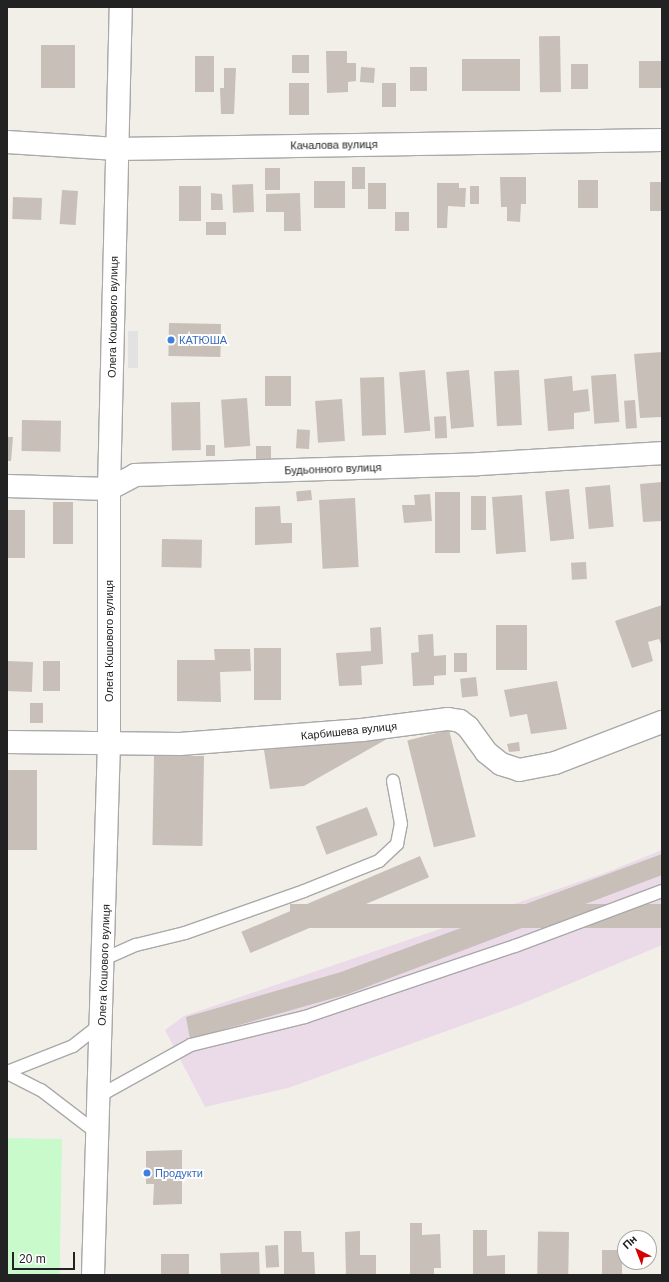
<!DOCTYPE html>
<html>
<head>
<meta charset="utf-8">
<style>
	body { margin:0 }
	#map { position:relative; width:669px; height:1282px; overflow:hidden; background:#f2efe9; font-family:Helvetica,sans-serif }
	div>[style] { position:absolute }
	.industrial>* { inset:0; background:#ebdbe8 }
	.park>* { inset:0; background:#c8facc; transform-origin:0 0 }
	.parking>* { inset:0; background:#e2e2e2; transform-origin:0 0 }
	.building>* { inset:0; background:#c7bfb8; transform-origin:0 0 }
	.roads { filter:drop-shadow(1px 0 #a9a9a9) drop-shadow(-1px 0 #a9a9a9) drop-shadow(0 1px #a9a9a9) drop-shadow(0 -1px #a9a9a9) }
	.service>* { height:12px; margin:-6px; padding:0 6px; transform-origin:6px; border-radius:6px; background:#fff }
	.minor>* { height:22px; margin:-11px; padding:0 11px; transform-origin:11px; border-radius:11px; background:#fff }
	.dots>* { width:11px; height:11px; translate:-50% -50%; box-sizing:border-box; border:2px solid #fff; border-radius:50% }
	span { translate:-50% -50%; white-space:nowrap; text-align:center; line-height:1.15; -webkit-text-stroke:4px #fff; paint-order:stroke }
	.street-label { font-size:11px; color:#222 }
	.shop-label { font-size:11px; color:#366cbe }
	.left { translate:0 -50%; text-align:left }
	.frame { position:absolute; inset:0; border:8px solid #222; pointer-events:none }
	.north { position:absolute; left:617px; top:1230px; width:40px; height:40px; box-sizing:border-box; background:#fff; border:1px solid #a7a7a7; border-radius:50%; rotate:318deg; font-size:11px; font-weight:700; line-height:16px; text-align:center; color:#222 }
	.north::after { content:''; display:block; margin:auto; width:14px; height:18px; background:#d40000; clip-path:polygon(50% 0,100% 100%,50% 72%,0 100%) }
	.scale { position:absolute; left:12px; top:1252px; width:63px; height:18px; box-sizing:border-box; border:2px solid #222; border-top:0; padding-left:5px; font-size:12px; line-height:14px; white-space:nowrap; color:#222; -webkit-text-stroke:3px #fff; paint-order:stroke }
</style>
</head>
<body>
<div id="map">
	<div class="industrial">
		<div style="clip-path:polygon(662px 850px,662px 945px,519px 1005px,288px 1088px,205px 1107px,165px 1030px,184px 1016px,605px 873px)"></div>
	</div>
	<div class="park">
		<div style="left:62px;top:1139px;width:136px;height:55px;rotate:91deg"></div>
	</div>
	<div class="parking">
		<div style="left:128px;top:331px;width:10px;height:37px"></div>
	</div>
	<div class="building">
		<div style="left:560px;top:36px;width:56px;height:21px;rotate:89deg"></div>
		<div style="left:41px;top:45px;width:34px;height:43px"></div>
		<div style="clip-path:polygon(326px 51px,347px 51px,347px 63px,356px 63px,356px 81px,348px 82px,348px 92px,327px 93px)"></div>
		<div style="left:292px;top:55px;width:17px;height:18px"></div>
		<div style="left:195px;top:56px;width:19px;height:36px"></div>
		<div style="left:520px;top:59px;width:32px;height:58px;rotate:90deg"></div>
		<div style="left:639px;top:61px;width:23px;height:27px"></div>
		<div style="left:571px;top:64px;width:17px;height:25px"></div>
		<div style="left:361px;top:67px;width:14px;height:15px;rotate:4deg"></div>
		<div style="left:410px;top:67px;width:17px;height:24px"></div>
		<div style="clip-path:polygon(224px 68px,236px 68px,234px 114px,221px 114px,220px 88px,224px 88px)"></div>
		<div style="left:289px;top:83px;width:20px;height:32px"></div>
		<div style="left:382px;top:83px;width:14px;height:24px"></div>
		<div style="left:352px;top:167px;width:13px;height:22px"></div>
		<div style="left:265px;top:168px;width:15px;height:22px"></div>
		<div style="clip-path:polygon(500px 177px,526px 177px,526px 204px,521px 204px,520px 222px,507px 221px,507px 207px,501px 207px)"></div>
		<div style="left:578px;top:180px;width:20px;height:28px"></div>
		<div style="left:345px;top:181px;width:27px;height:31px;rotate:90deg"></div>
		<div style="left:650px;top:182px;width:12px;height:29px"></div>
		<div style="left:368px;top:183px;width:18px;height:26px"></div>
		<div style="clip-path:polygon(437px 183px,459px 183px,459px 188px,466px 188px,465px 207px,448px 206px,447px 228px,437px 228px)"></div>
		<div style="left:253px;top:184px;width:28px;height:21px;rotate:88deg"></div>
		<div style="left:179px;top:186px;width:22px;height:35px"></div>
		<div style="left:470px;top:186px;width:9px;height:18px"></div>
		<div style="left:62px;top:190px;width:16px;height:34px;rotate:4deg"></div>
		<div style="clip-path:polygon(211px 193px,222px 194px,223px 210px,211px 210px)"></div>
		<div style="clip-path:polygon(300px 193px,301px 231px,284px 231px,284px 212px,266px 212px,266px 194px)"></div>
		<div style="left:13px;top:197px;width:29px;height:22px;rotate:2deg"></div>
		<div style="left:395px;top:212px;width:14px;height:19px"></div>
		<div style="left:206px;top:222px;width:20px;height:13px"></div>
		<div style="left:169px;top:323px;width:52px;height:33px;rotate:1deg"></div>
		<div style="clip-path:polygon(662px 352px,662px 417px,640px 418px,634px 354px)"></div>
		<div style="left:425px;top:370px;width:61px;height:26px;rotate:85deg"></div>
		<div style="left:469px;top:370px;width:57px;height:23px;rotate:85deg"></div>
		<div style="left:519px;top:370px;width:55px;height:25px;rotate:87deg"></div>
		<div style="left:616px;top:374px;width:48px;height:25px;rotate:86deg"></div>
		<div style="left:265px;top:376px;width:26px;height:30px"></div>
		<div style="clip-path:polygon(572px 376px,573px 391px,588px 389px,590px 411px,574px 413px,574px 429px,548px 431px,544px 379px)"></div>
		<div style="left:384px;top:377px;width:58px;height:24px;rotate:88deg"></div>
		<div style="left:247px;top:398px;width:48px;height:26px;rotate:86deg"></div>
		<div style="left:342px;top:399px;width:42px;height:27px;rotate:86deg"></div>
		<div style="left:635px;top:400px;width:28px;height:11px;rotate:86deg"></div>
		<div style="left:200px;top:402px;width:48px;height:29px;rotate:89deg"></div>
		<div style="left:446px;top:416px;width:22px;height:12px;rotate:87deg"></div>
		<div style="left:22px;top:420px;width:39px;height:31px;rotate:1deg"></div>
		<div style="left:310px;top:430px;width:19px;height:13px;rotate:93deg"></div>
		<div style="clip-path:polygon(7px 437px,13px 437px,11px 461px,7px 461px)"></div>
		<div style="left:206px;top:445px;width:9px;height:11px"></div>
		<div style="left:256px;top:446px;width:15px;height:16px"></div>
		<div style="clip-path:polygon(662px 482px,662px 521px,643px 522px,640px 484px)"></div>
		<div style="left:610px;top:485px;width:42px;height:25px;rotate:85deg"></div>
		<div style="left:569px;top:489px;width:50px;height:24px;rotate:84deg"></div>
		<div style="left:311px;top:490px;width:10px;height:15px;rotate:84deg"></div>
		<div style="left:435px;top:492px;width:25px;height:61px"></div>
		<div style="clip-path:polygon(430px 494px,432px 521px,404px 523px,402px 505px,415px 505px,414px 495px)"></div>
		<div style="left:522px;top:495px;width:57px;height:30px;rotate:86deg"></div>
		<div style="left:471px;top:496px;width:15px;height:34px"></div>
		<div style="left:355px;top:498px;width:69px;height:36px;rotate:87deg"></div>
		<div style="left:53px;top:502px;width:20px;height:42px"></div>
		<div style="clip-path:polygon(280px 506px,281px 523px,292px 523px,292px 543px,255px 545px,255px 507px)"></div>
		<div style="left:7px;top:510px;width:18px;height:48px"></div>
		<div style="left:162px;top:539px;width:40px;height:28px;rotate:1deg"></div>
		<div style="left:586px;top:562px;width:17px;height:15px;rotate:87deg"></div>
		<div style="clip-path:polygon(662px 605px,662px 647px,659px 639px,648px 642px,653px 661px,632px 668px,615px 621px)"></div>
		<div style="left:496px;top:625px;width:31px;height:45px"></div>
		<div style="clip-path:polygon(381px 627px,383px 664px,361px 666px,362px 685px,339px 686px,336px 653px,371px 651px,370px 628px)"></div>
		<div style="clip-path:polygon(433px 634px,434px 656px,446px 655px,446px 675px,434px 676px,434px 685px,413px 686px,411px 653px,419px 652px,418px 635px)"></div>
		<div style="left:254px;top:648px;width:27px;height:52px"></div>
		<div style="clip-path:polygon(214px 649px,250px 649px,251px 671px,220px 672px,221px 702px,177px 701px,177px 660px,215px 660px)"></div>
		<div style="left:454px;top:653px;width:13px;height:19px"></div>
		<div style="left:7px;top:661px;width:26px;height:30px;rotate:2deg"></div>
		<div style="left:43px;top:661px;width:17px;height:30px"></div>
		<div style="left:476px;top:677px;width:19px;height:16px;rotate:84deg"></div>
		<div style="clip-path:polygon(557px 681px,567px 729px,531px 734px,527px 714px,510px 717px,504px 690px)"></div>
		<div style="left:30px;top:703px;width:13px;height:20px"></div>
		<div style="left:449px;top:730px;width:110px;height:43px;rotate:76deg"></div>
		<div style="clip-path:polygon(401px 731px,304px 786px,270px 789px,264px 750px,318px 745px)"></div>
		<div style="clip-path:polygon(519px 742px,520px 751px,509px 752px,507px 744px)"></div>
		<div style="left:204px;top:756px;width:90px;height:50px;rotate:91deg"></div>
		<div style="left:7px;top:770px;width:30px;height:80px"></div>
		<div style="left:367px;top:807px;width:30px;height:55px;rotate:69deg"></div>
		<div style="clip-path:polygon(662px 854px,662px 875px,348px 994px,190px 1039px,186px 1017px,341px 972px)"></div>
		<div style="left:420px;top:856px;width:23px;height:194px;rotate:67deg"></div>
		<div style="left:662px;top:904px;width:24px;height:372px;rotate:90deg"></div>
		<div style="clip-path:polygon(182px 1150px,182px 1204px,153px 1205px,154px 1184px,146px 1184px,146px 1151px)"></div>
		<div style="clip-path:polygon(410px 1223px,422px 1223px,422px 1235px,440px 1234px,441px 1268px,434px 1268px,434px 1275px,410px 1275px)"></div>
		<div style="clip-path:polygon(473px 1230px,487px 1230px,487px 1256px,505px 1255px,505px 1275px,473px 1275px)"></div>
		<div style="clip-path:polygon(284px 1231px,301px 1231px,302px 1252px,314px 1252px,315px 1274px,284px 1275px)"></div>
		<div style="clip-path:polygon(360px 1231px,360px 1255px,376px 1255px,376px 1275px,346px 1275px,345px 1232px)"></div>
		<div style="left:569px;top:1232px;width:43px;height:31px;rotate:91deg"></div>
		<div style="left:278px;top:1245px;width:22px;height:13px;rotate:87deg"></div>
		<div style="left:602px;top:1250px;width:20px;height:25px"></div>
		<div style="left:259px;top:1252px;width:23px;height:39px;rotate:88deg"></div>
		<div style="left:189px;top:1254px;width:21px;height:28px;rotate:90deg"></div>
	</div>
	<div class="roads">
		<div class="service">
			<div style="left:104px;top:959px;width:35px;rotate:-24deg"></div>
			<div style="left:136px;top:945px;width:50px;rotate:-13.8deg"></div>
			<div style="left:185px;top:933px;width:126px;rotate:-19.4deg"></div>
			<div style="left:304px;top:891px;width:81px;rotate:-21.8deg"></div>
			<div style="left:379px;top:861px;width:25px;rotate:-43deg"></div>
			<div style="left:397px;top:844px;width:20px;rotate:-79deg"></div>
			<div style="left:401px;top:824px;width:44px;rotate:-100.5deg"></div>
			<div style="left:7px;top:1072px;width:71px;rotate:-21.5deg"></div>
			<div style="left:73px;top:1046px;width:36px;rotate:-38deg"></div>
			<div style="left:7px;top:1073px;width:38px;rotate:27deg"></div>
			<div style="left:41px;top:1090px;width:69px;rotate:37.4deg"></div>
			<div style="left:99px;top:1096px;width:105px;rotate:-29deg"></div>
			<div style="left:191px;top:1045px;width:117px;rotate:-13.8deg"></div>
			<div style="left:305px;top:1017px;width:222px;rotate:-18.7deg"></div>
			<div style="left:515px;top:946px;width:157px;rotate:-20.5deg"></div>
		</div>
		<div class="minor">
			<div style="left:7px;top:142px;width:110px;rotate:3.6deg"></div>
			<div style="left:117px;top:149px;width:545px;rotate:-0.95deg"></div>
			<div style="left:7px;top:486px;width:102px;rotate:1.7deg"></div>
			<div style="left:109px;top:489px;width:30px;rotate:-28deg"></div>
			<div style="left:135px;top:475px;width:343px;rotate:-1.8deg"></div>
			<div style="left:478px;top:464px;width:184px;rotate:-3.4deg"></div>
			<div style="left:7px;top:742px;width:173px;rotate:0.7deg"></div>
			<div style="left:180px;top:744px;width:183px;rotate:-4.4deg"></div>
			<div style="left:362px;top:730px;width:87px;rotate:-7.3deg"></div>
			<div style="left:448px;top:719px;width:12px;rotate:9deg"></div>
			<div style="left:460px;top:721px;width:10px;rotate:37deg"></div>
			<div style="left:468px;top:727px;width:31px;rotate:54deg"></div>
			<div style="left:486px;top:752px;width:19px;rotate:39deg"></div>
			<div style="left:501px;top:764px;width:19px;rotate:18deg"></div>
			<div style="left:519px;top:770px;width:37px;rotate:-11deg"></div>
			<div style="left:555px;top:763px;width:115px;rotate:-21deg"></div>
			<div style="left:93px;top:1275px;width:532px;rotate:-88.28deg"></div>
			<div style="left:109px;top:743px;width:254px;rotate:-90deg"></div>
			<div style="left:109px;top:489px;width:482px;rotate:-88.6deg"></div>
		</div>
	</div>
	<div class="dots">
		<div style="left:171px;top:340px;background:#3f7fe0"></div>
		<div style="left:147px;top:1173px;background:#3f7fe0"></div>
	</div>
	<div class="street-label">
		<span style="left:334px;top:145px;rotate:-1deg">Качалова вулиця</span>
		<span style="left:113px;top:317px;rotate:-89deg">Олега Кошового вулиця</span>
		<span style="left:333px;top:469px;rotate:-2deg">Будьонного вулиця</span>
		<span style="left:109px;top:641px;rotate:-90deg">Олега Кошового вулиця</span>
		<span style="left:349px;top:731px;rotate:-6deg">Карбишева вулиця</span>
		<span style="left:104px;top:965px;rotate:-88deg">Олега Кошового вулиця</span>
	</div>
	<div class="shop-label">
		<span class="left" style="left:179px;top:340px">КАТЮША</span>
		<span class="left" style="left:155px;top:1173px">Продукти</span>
	</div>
	<div class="frame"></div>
	<div class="north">Пн</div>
	<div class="scale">20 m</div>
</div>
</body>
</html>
